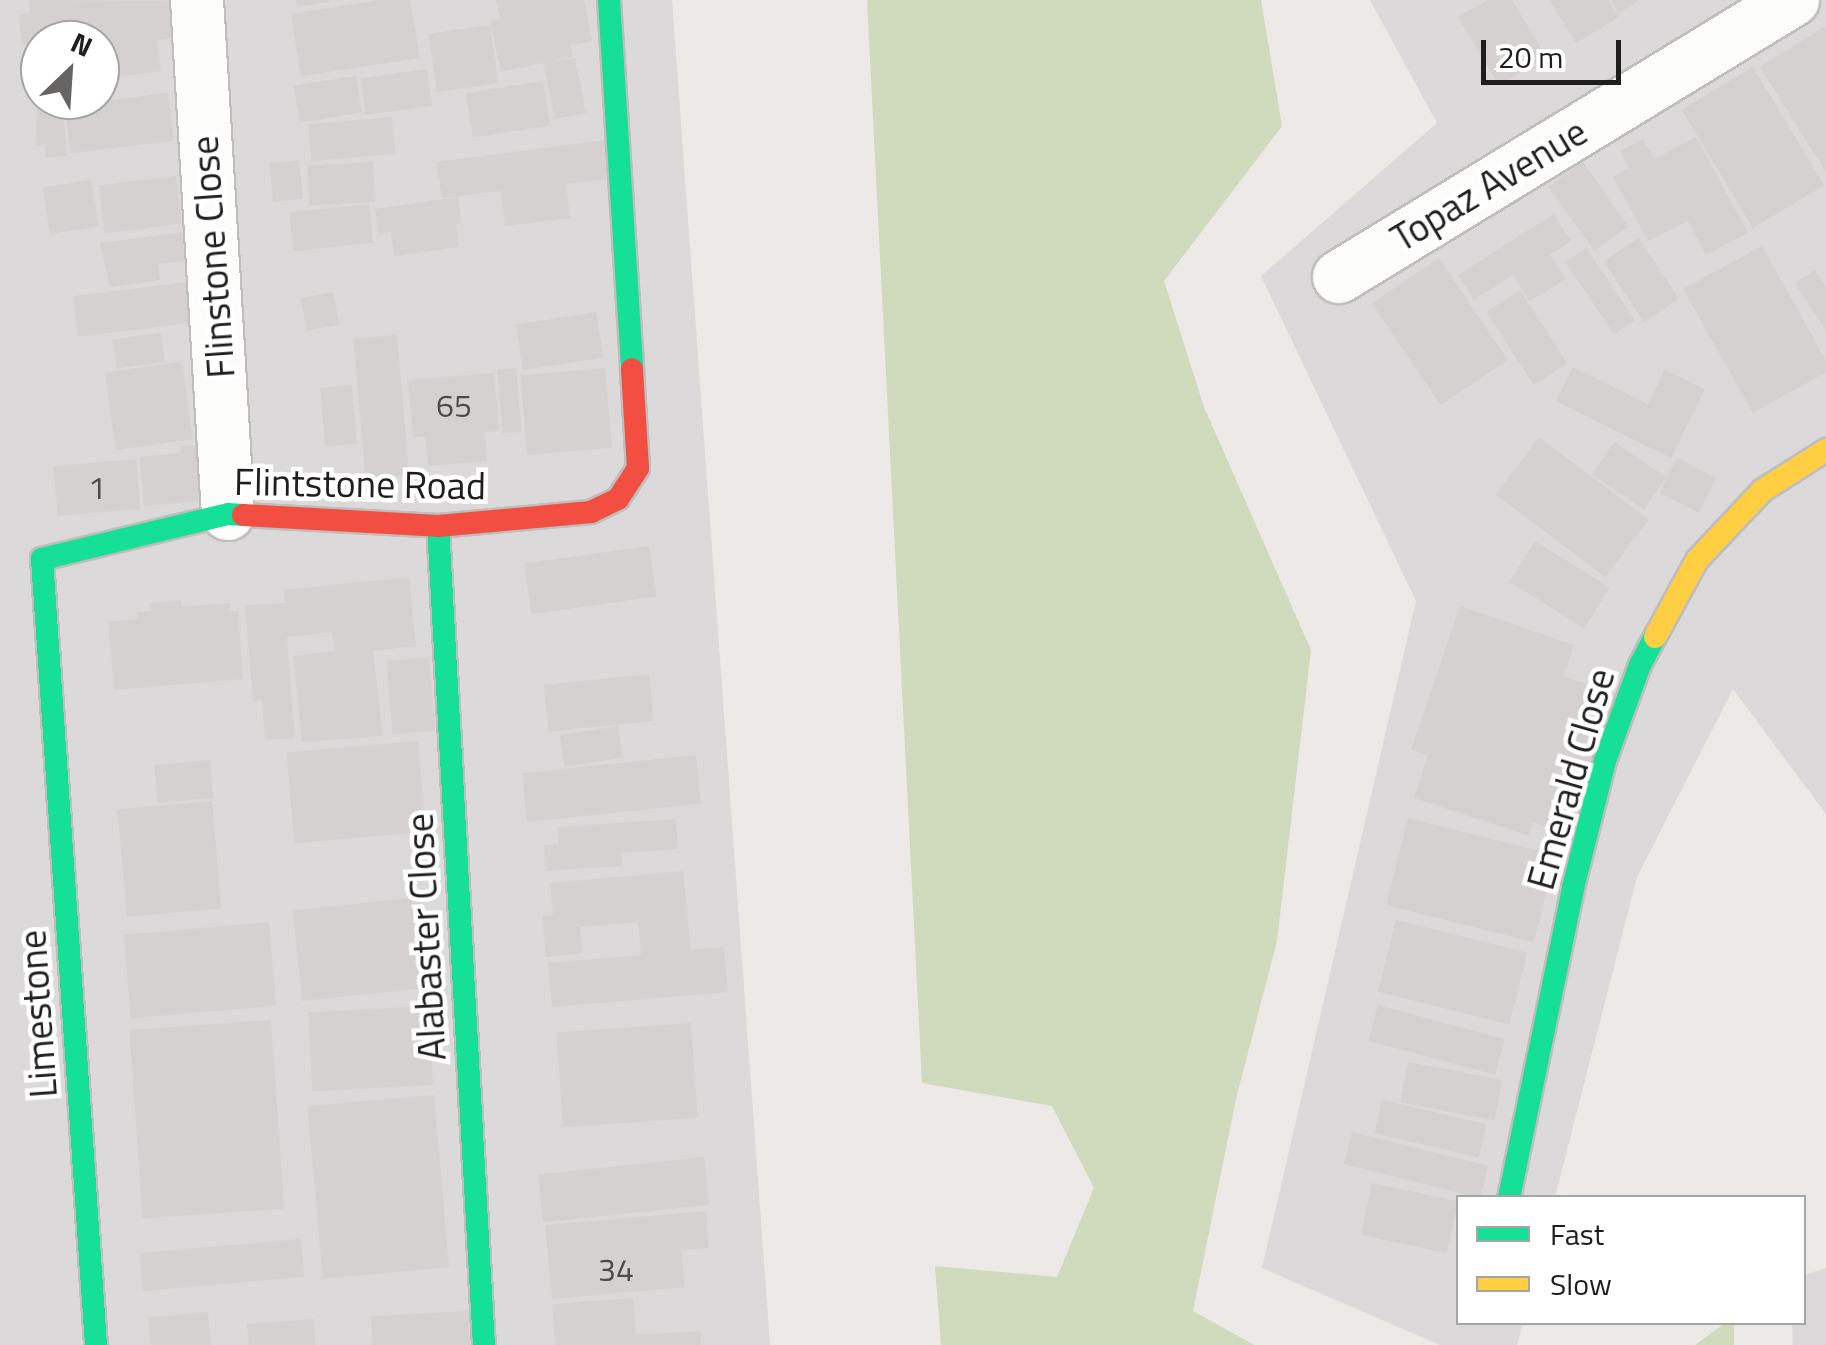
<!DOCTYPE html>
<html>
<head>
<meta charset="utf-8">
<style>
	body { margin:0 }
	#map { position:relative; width:1826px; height:1345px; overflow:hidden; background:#ece9e7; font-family:"Titillium Web",sans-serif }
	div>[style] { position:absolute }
	.residential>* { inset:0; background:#dbd9d9 }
	.forest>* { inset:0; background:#cfdbbc }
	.building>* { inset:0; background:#d5d1d0; transform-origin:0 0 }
	.roads { filter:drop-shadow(2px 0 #bfbebd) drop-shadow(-2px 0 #bfbebd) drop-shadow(0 2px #bfbebd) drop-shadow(0 -2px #bfbebd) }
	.street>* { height:52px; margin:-26px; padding:0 26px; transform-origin:26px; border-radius:26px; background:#fcfcfb }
	.fast>* { height:22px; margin:-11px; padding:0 11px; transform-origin:11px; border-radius:11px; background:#16e098 }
	.slow>* { height:22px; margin:-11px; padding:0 11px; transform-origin:11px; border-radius:11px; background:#ffcf43 }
	.jam>* { height:22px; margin:-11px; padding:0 11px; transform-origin:11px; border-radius:11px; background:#f24e42 }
	span { translate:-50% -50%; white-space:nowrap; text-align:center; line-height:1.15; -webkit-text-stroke:9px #fff; paint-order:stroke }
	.number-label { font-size:32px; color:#4c4b4a }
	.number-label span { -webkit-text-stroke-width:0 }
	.street-label { font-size:38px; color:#1e1e1e }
	.legend { position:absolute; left:1456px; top:1195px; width:350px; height:130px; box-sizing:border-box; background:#fff; border:2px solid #a5a5a5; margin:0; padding:12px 18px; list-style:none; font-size:30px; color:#1e1e1e }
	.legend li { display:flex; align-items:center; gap:20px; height:50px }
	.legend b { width:50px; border:2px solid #a5a5a5 }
	.north { position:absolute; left:20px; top:20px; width:100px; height:100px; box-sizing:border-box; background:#fff; border:2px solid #a5a5a5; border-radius:50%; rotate:25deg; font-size:28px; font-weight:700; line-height:40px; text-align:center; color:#1e1e1e }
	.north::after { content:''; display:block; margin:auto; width:35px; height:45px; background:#666564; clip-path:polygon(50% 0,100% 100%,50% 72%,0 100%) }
	.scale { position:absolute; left:1481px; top:40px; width:140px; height:45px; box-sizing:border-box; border:5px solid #1e1e1e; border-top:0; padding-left:12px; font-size:30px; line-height:35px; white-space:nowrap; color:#1e1e1e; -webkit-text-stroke:8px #fff; paint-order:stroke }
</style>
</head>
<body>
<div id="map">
	<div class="residential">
		<div style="clip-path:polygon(evenodd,0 0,672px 0,770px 1345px,0 1345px,0 0,40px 40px,100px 40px,100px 100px,40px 100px,40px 40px)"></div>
		<div style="clip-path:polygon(1370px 0,1826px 0,1826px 814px,1733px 689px,1637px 877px,1555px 1197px,1458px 1198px,1458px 1322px,1523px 1323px,1517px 1345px,1440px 1345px,1262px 1268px,1416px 601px,1261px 276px,1437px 123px)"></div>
		<div style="clip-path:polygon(1826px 1268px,1826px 1345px,1793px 1345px,1792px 1323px,1804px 1322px,1804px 1275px)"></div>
	</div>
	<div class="forest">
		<div style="clip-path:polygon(867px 0,1261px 0,1282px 126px,1164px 281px,1204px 407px,1311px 650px,1277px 941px,1236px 1099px,1193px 1311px,1254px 1345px,941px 1345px,935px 1266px,1057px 1277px,1094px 1188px,1052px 1106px,922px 1083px)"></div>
		<div style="clip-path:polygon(1725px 1323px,1734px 1323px,1734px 1345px,1695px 1345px)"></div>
	</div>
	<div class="building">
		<div style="clip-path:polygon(28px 0,179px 1px,184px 36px,157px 40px,161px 71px,100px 79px,100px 40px,40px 40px,40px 97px,28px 99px,22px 60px,36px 58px,34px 43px,22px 45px,18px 15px,30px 13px)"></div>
		<div style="clip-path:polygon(296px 0,329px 0,329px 2px,297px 7px)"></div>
		<div style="clip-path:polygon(381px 0,410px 0,420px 58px,301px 76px,291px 14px)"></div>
		<div style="clip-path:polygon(496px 0,584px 0,592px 41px,570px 45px,573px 56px,550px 62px,575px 58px,586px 113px,555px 119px,543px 63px,501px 72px,490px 21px,500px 19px)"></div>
		<div style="clip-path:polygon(1488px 0,1512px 0,1546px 57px,1499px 85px,1458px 17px)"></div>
		<div style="clip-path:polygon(1549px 0,1608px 0,1619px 17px,1576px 43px)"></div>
		<div style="clip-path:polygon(1611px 0,1639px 0,1619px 13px)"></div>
		<div style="left:490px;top:25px;width:59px;height:62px;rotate:82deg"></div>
		<div style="clip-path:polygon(1824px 27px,1826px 29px,1826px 172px,1760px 67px)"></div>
		<div style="left:1753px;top:67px;width:138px;height:83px;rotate:59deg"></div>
		<div style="left:427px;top:69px;width:37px;height:67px;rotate:82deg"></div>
		<div style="left:356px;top:76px;width:37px;height:63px;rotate:81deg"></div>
		<div style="left:543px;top:81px;width:45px;height:78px;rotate:81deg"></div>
		<div style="left:168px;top:93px;width:48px;height:104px;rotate:83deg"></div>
		<div style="clip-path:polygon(62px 101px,67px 156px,46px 158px,45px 144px,36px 146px,37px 104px)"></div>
		<div style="left:392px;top:117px;width:37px;height:84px;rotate:85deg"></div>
		<div style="clip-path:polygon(1696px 137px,1748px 233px,1706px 255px,1688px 221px,1648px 241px,1613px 177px,1629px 168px,1620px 151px,1643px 139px,1654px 159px)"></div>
		<div style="clip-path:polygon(605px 140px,610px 179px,566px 184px,570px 218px,505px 226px,501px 191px,442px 198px,436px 162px)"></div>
		<div style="left:299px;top:160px;width:39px;height:30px;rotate:84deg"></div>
		<div style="left:373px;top:162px;width:40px;height:66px;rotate:87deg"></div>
		<div style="left:1583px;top:162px;width:79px;height:42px;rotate:55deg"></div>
		<div style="left:176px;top:176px;width:48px;height:78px;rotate:83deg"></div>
		<div style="left:91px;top:180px;width:47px;height:49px;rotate:81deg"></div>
		<div style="clip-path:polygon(458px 197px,462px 224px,456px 224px,459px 247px,394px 256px,391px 232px,378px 234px,375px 209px)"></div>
		<div style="left:369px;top:204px;width:39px;height:80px;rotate:84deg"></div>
		<div style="clip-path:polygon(1554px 214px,1571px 241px,1550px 255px,1566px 279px,1530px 301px,1513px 275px,1474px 300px,1458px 275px)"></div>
		<div style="clip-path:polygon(183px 232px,186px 261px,158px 264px,160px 280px,110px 287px,100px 243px)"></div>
		<div style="left:1638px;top:238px;width:73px;height:42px;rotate:56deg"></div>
		<div style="clip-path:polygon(1762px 246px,1826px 360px,1826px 372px,1753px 413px,1683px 289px)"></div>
		<div style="left:1586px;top:248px;width:87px;height:25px;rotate:56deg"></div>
		<div style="left:1439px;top:258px;width:123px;height:81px;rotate:56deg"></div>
		<div style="clip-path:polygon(1815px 270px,1826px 286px,1826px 330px,1795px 283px)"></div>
		<div style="left:187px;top:282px;width:41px;height:115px;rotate:83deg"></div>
		<div style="left:1520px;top:290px;width:87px;height:40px;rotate:57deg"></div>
		<div style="left:333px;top:292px;width:33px;height:33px;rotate:79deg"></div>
		<div style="left:596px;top:312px;width:46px;height:81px;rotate:81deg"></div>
		<div style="left:161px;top:333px;width:29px;height:49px;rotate:82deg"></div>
		<div style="left:397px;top:335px;width:140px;height:44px;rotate:85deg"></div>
		<div style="left:182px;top:362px;width:78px;height:78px;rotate:82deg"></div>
		<div style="clip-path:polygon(1573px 367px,1648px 404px,1665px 369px,1705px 389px,1671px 458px,1556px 401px)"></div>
		<div style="left:516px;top:368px;width:64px;height:19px;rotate:85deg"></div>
		<div style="left:605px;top:368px;width:80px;height:85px;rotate:85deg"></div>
		<div style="clip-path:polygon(494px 373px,499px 431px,485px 432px,487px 461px,428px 466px,425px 437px,413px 437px,408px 380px)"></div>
		<div style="left:352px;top:385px;width:59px;height:32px;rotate:85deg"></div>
		<div style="left:1539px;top:437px;width:137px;height:72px;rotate:37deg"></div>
		<div style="left:1614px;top:442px;width:63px;height:39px;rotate:34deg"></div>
		<div style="clip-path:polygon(217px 443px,201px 501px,144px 506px,140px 457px,181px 453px,180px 446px)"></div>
		<div style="left:1677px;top:458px;width:44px;height:39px;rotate:27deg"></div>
		<div style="left:136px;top:459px;width:50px;height:83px;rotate:85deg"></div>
		<div style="left:1535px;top:541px;width:88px;height:48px;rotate:32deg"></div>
		<div style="left:649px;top:546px;width:51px;height:126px;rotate:82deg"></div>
		<div style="clip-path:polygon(409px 577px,416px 646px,373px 651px,383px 736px,302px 742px,293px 656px,335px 651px,332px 632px,287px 637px,295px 738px,265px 740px,262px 700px,253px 701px,245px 605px,285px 603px,284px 590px)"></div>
		<div style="clip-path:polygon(181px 600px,181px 607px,230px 603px,230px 611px,238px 611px,243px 679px,114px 690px,108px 622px,137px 619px,137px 612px,151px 611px,150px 603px)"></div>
		<div style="clip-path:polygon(1460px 606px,1574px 645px,1563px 676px,1620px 695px,1573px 836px,1533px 822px,1529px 836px,1414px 798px,1428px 755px,1411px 750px)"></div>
		<div style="left:429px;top:657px;width:74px;height:43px;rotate:85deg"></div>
		<div style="left:649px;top:674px;width:47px;height:106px;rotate:84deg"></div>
		<div style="left:618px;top:726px;width:32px;height:59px;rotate:81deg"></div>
		<div style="left:418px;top:741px;width:91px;height:132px;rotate:85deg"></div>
		<div style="left:696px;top:755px;width:49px;height:175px;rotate:84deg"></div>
		<div style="left:210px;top:760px;width:38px;height:56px;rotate:85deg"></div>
		<div style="left:212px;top:801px;width:108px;height:95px;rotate:85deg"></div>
		<div style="left:1408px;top:818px;width:152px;height:90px;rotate:14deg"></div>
		<div style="clip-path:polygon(676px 819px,678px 849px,622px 853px,622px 866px,546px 871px,544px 845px,559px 844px,558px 827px)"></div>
		<div style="clip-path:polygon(683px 871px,691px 950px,724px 947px,728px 992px,552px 1007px,548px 963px,641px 955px,638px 922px,580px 927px,583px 953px,546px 957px,542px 916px,553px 915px,550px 883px)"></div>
		<div style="left:420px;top:897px;width:91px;height:128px;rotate:84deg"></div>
		<div style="left:1396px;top:920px;width:135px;height:74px;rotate:14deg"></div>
		<div style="left:269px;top:922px;width:84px;height:146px;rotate:85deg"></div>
		<div style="left:1378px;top:1005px;width:131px;height:37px;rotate:15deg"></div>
		<div style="left:429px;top:1006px;width:79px;height:121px;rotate:87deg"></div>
		<div style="left:271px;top:1020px;width:189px;height:142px;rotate:86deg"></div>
		<div style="left:691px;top:1023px;width:95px;height:135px;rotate:86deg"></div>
		<div style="left:1408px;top:1062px;width:96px;height:41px;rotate:11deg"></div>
		<div style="left:434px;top:1095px;width:173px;height:127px;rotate:85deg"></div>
		<div style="left:1382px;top:1100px;width:107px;height:34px;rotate:13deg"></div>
		<div style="left:1352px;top:1132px;width:140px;height:33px;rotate:14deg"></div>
		<div style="left:704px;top:1157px;width:48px;height:167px;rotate:84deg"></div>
		<div style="left:1372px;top:1183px;width:88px;height:53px;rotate:12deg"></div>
		<div style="clip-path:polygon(706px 1211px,709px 1248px,681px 1250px,685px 1287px,552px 1299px,545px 1225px)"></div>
		<div style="left:301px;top:1239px;width:38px;height:162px;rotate:85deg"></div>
		<div style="clip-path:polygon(633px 1298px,636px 1335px,701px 1331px,701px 1345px,555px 1345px,552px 1304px)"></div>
		<div style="clip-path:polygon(468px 1311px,470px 1345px,372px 1345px,371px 1316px)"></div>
		<div style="left:208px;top:1312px;width:33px;height:60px;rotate:85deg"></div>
		<div style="clip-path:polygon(314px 1319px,315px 1345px,249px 1345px,247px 1324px)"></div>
	</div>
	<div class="roads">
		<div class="street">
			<div style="left:197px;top:0;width:515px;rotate:86.55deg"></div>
			<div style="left:1339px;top:277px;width:532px;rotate:-31.39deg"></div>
		</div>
		<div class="fast">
			<div style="left:609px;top:0;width:370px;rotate:86.4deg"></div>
			<div style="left:438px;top:526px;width:820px;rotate:86.79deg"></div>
			<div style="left:1509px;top:1198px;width:317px;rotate:-78.3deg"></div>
			<div style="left:1573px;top:888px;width:131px;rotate:-75.9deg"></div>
			<div style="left:1605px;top:761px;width:102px;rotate:-70deg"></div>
			<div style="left:1640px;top:665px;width:32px;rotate:-62deg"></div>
			<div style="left:96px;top:1345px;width:788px;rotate:-93.93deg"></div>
			<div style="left:42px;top:559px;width:191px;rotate:-13.6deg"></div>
			<div style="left:228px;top:514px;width:15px;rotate:4deg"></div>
		</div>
		<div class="slow">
			<div style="left:1655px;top:637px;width:88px;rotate:-61.4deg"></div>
			<div style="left:1697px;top:560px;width:96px;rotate:-46.7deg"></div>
			<div style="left:1763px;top:490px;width:75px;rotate:-32.4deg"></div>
		</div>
		<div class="jam">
			<div style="left:243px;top:515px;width:195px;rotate:3.2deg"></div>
			<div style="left:438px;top:526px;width:154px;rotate:-5.2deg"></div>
			<div style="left:591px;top:512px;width:30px;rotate:-26deg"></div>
			<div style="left:618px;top:499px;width:37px;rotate:-57deg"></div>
			<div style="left:638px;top:468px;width:99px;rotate:-93.5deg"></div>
		</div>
	</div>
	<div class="number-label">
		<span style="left:454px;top:405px">65</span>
		<span style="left:97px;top:487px">1</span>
		<span style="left:616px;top:1269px">34</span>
	</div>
	<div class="street-label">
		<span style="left:1489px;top:185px;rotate:-31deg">Topaz Avenue</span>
		<span style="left:213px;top:257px;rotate:-94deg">Flinstone Close</span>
		<span style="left:360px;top:484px;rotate:1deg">Flintstone Road</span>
		<span style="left:1571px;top:779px;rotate:-74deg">Emerald Close</span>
		<span style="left:426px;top:937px;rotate:-93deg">Alabaster Close</span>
		<span style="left:38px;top:1014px;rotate:-94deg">Limestone</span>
	</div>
	<ul class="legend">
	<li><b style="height:12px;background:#16e098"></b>Fast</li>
	<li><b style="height:12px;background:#ffcf43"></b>Slow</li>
	</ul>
	<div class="north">N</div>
	<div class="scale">20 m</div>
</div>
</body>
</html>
